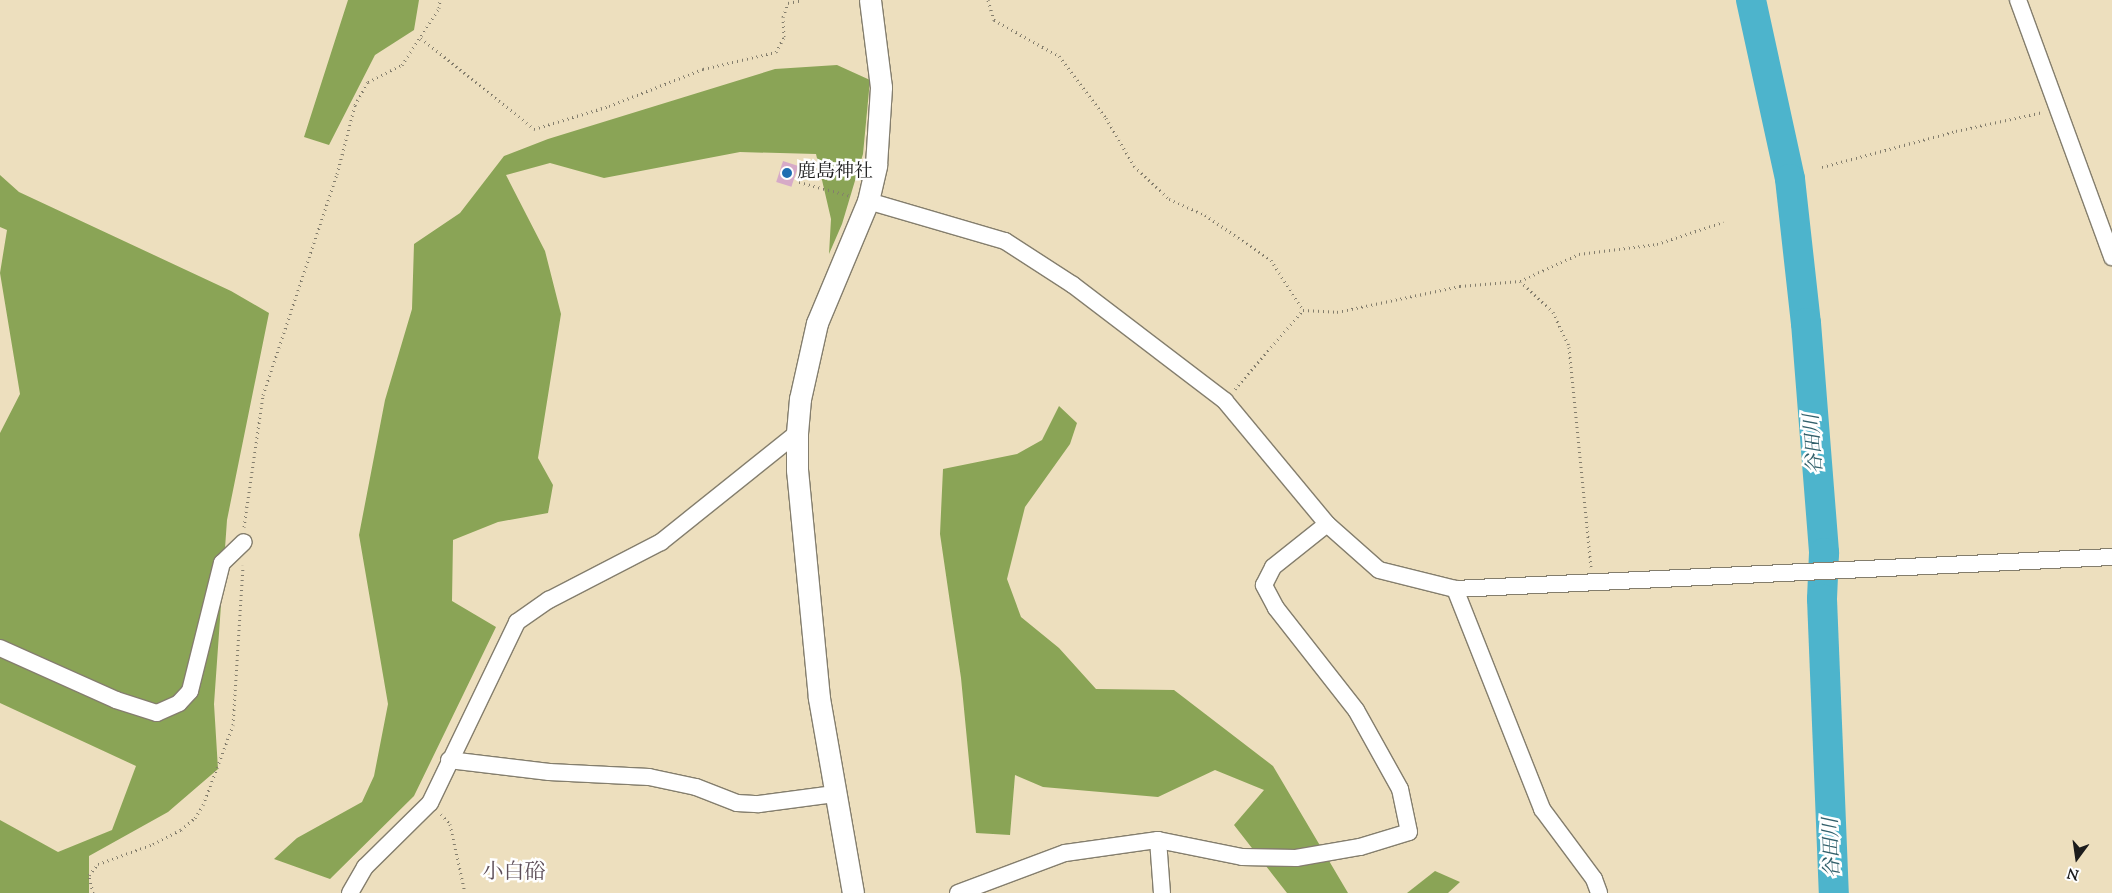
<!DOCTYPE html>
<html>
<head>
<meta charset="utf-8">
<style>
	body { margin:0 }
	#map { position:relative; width:2112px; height:893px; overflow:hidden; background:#eddfbe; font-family:"Sorts Mill Goudy","Noto Serif JP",serif }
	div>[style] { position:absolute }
	.forest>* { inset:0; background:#8aa456 }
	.river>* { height:30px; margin:-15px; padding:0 15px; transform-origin:15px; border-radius:15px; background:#4db4cc }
	.building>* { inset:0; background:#d6aac7; transform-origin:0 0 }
	.path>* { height:3px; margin-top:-1.5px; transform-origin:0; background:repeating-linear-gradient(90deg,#847e6d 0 1px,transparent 0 5px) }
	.roads { filter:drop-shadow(1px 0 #847e6d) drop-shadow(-1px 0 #847e6d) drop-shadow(0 1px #847e6d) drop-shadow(0 -1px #847e6d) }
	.minor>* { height:16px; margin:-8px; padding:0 8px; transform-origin:8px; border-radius:8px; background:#fff }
	.tertiary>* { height:21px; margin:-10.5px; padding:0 10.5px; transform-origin:10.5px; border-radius:10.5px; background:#fff }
	.dots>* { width:14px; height:14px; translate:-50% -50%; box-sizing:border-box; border:2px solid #fff; border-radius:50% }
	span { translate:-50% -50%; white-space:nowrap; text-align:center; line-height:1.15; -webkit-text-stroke:5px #fff; paint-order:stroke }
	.poi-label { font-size:19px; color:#1c1c1c }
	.left { translate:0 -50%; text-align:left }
	.water-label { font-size:20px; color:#32606b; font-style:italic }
	.quarter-label { font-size:21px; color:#5d4e58 }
	.north { position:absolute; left:2052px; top:833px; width:50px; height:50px; -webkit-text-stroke:4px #fff; paint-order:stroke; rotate:194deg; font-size:14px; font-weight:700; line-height:20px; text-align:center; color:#1c1c1c }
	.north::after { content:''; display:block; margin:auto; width:18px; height:22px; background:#1c1c1c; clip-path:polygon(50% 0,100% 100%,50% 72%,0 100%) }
</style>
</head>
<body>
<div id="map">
	<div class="forest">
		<div style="clip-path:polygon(348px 0,419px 0,414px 30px,375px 55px,329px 145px,304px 137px)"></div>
		<div style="clip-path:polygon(837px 65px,870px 80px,863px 154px,842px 224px,829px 254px,831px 219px,816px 154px,740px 152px,604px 178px,550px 163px,506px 175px,545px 251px,561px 314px,538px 458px,553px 485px,548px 513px,498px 522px,453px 540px,452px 601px,496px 627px,414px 796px,330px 879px,274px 859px,297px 838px,362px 802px,374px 776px,388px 704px,359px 535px,385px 400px,412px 309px,414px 244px,460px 213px,504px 156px,548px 139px,775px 69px)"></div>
		<div style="clip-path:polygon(0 175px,19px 192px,231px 291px,269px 313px,227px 520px,214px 704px,218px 769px,168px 812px,89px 856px,89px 893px,0 893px,0 820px,58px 852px,112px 830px,136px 766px,0 703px,0 433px,20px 394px,0 273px,7px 230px,0 227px)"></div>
		<div style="clip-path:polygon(1059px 406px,1077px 423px,1070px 444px,1025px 507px,1007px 579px,1021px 617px,1059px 648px,1096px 689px,1174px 690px,1273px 766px,1348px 893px,1287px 893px,1234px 825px,1264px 790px,1215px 770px,1158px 797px,1043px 787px,1015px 775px,1010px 835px,976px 833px,961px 678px,940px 534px,943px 469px,1017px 454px,1042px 440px)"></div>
		<div style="clip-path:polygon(1435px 871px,1460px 882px,1448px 893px,1407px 893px)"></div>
	</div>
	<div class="river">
		<div style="left:1751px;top:0;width:183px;rotate:77.7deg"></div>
		<div style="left:1790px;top:179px;width:145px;rotate:83.7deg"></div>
		<div style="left:1806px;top:323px;width:231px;rotate:85.5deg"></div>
		<div style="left:1824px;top:553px;width:46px;rotate:92.5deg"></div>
		<div style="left:1822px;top:599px;width:294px;rotate:87.7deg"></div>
	</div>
	<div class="building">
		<div style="left:783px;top:161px;width:16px;height:22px;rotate:18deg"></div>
	</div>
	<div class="path">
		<div style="left:988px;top:0;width:21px;rotate:73deg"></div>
		<div style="left:994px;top:20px;width:74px;rotate:29deg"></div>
		<div style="left:1059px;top:56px;width:78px;rotate:52.8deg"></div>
		<div style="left:1106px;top:118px;width:56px;rotate:59.7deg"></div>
		<div style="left:1134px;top:166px;width:48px;rotate:43.3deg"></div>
		<div style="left:1169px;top:199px;width:39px;rotate:24deg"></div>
		<div style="left:1205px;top:215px;width:80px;rotate:34.3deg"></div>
		<div style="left:1271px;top:260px;width:59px;rotate:57.4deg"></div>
		<div style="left:421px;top:38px;width:145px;rotate:38.8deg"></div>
		<div style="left:534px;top:129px;width:78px;rotate:-17deg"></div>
		<div style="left:609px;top:106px;width:101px;rotate:-21.5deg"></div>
		<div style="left:703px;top:69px;width:75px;rotate:-13.1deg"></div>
		<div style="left:776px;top:52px;width:17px;rotate:-62deg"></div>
		<div style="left:784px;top:37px;width:20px;rotate:-93deg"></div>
		<div style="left:783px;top:17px;width:15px;rotate:-70deg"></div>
		<div style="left:788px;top:3px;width:15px;rotate:-11deg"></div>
		<div style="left:1822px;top:167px;width:139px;rotate:-15deg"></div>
		<div style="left:1956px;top:131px;width:89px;rotate:-12.3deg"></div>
		<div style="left:799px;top:182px;width:54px;rotate:15.1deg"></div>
		<div style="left:1520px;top:281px;width:65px;rotate:-24.6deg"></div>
		<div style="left:1579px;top:254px;width:79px;rotate:-7.3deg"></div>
		<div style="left:1657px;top:244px;width:70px;rotate:-18.4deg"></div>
		<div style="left:1303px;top:310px;width:34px;rotate:3deg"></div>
		<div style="left:1337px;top:312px;width:126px;rotate:-11.9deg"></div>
		<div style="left:1460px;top:286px;width:60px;rotate:-4.8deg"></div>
		<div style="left:1520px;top:281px;width:45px;rotate:43.2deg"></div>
		<div style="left:1553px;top:312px;width:38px;rotate:65deg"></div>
		<div style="left:1569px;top:347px;width:221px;rotate:84.3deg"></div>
		<div style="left:1235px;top:389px;width:104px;rotate:-49.3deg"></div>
		<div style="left:244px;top:527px;width:133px;rotate:-81.8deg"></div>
		<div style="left:263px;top:395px;width:233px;rotate:-71.5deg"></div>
		<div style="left:337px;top:174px;width:71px;rotate:-75.4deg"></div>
		<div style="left:355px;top:105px;width:26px;rotate:-61deg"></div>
		<div style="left:368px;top:82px;width:38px;rotate:-27deg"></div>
		<div style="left:402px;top:65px;width:68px;rotate:-57deg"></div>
		<div style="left:439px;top:8px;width:8px;rotate:-83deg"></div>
		<div style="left:441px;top:814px;width:13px;rotate:48deg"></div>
		<div style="left:450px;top:824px;width:71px;rotate:77.7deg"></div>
		<div style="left:93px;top:893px;width:18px;rotate:-103deg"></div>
		<div style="left:89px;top:875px;width:14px;rotate:-51deg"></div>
		<div style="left:98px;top:864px;width:59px;rotate:-20deg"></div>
		<div style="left:153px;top:844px;width:31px;rotate:-27deg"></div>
		<div style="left:181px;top:830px;width:18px;rotate:-41deg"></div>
		<div style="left:195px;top:818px;width:15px;rotate:-58deg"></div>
		<div style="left:203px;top:805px;width:85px;rotate:-69.4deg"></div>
		<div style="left:233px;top:725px;width:160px;rotate:-86.4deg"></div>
	</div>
	<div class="roads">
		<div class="minor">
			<div style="left:2018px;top:0;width:274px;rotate:69.9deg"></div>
			<div style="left:868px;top:201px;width:143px;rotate:16.3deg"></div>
			<div style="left:1005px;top:241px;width:81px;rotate:32.9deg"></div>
			<div style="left:1073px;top:285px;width:191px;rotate:37.3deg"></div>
			<div style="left:1225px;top:401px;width:160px;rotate:50.3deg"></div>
			<div style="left:1327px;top:524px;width:69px;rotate:41.5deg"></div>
			<div style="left:1379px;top:570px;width:78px;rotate:14deg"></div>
			<div style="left:1455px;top:589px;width:658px;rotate:-2.79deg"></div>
			<div style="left:1455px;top:589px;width:237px;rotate:68.4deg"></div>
			<div style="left:1542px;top:809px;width:87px;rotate:53.4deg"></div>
			<div style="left:1594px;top:879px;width:15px;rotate:70deg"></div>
			<div style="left:0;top:648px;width:127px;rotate:24.1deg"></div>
			<div style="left:116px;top:700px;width:43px;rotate:17.6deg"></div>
			<div style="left:157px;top:713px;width:24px;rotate:-24deg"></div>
			<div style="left:179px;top:703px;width:16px;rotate:-47deg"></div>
			<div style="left:190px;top:691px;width:132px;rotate:-76deg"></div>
			<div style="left:222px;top:563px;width:30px;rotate:-44deg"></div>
			<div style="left:449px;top:760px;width:101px;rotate:6.8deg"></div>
			<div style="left:549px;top:772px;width:100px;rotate:2.9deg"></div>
			<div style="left:649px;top:777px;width:48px;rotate:12deg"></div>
			<div style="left:696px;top:787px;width:44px;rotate:21.3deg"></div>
			<div style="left:737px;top:803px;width:22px;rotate:3deg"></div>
			<div style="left:759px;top:804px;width:76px;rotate:-7.6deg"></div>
			<div style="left:1158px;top:840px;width:53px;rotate:85.7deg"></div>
			<div style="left:350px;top:893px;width:30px;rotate:-60deg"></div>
			<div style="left:365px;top:867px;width:91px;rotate:-44.6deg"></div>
			<div style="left:430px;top:803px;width:201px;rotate:-64.3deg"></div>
			<div style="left:517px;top:622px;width:39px;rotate:-35deg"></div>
			<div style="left:549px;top:600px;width:126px;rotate:-27.4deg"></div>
			<div style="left:661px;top:542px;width:174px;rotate:-38.7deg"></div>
			<div style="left:958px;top:893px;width:114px;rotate:-20.5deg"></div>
			<div style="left:1065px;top:853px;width:94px;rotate:-8deg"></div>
			<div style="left:1158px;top:840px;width:86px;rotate:11.4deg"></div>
			<div style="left:1242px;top:857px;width:54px;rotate:1.1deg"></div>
			<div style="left:1296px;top:858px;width:65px;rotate:-9.8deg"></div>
			<div style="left:1360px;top:847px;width:51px;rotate:-17deg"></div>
			<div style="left:1409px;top:832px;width:44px;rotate:-101.8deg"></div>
			<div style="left:1400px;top:789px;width:90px;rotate:-119.1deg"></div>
			<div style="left:1356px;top:710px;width:130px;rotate:-128.1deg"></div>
			<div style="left:1276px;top:608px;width:26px;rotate:-118deg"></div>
			<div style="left:1264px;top:585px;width:20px;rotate:-63deg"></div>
			<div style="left:1273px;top:567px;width:69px;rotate:-38.5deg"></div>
		</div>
		<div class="tertiary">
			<div style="left:853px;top:893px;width:198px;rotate:-99.9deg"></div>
			<div style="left:819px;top:698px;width:229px;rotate:-95.5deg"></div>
			<div style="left:797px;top:470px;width:37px;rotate:-90deg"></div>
			<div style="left:797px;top:433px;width:34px;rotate:-85deg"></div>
			<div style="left:800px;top:399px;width:78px;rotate:-77.4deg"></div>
			<div style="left:817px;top:323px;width:132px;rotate:-67.3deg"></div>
			<div style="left:868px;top:201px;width:37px;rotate:-77deg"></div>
			<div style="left:876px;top:165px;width:78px;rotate:-86.3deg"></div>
			<div style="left:881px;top:87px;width:88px;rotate:-97.2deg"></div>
		</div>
	</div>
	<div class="dots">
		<div style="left:787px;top:173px;background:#1f6fb2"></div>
	</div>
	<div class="poi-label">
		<span class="left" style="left:797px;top:173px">鹿島神社</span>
	</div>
	<div class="water-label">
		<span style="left:1815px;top:444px;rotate:-94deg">谷田川</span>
		<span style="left:1833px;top:848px;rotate:-92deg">谷田川</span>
	</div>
	<div class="quarter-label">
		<span style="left:514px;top:873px">小白硲</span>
	</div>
	<div class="north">N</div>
</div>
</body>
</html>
